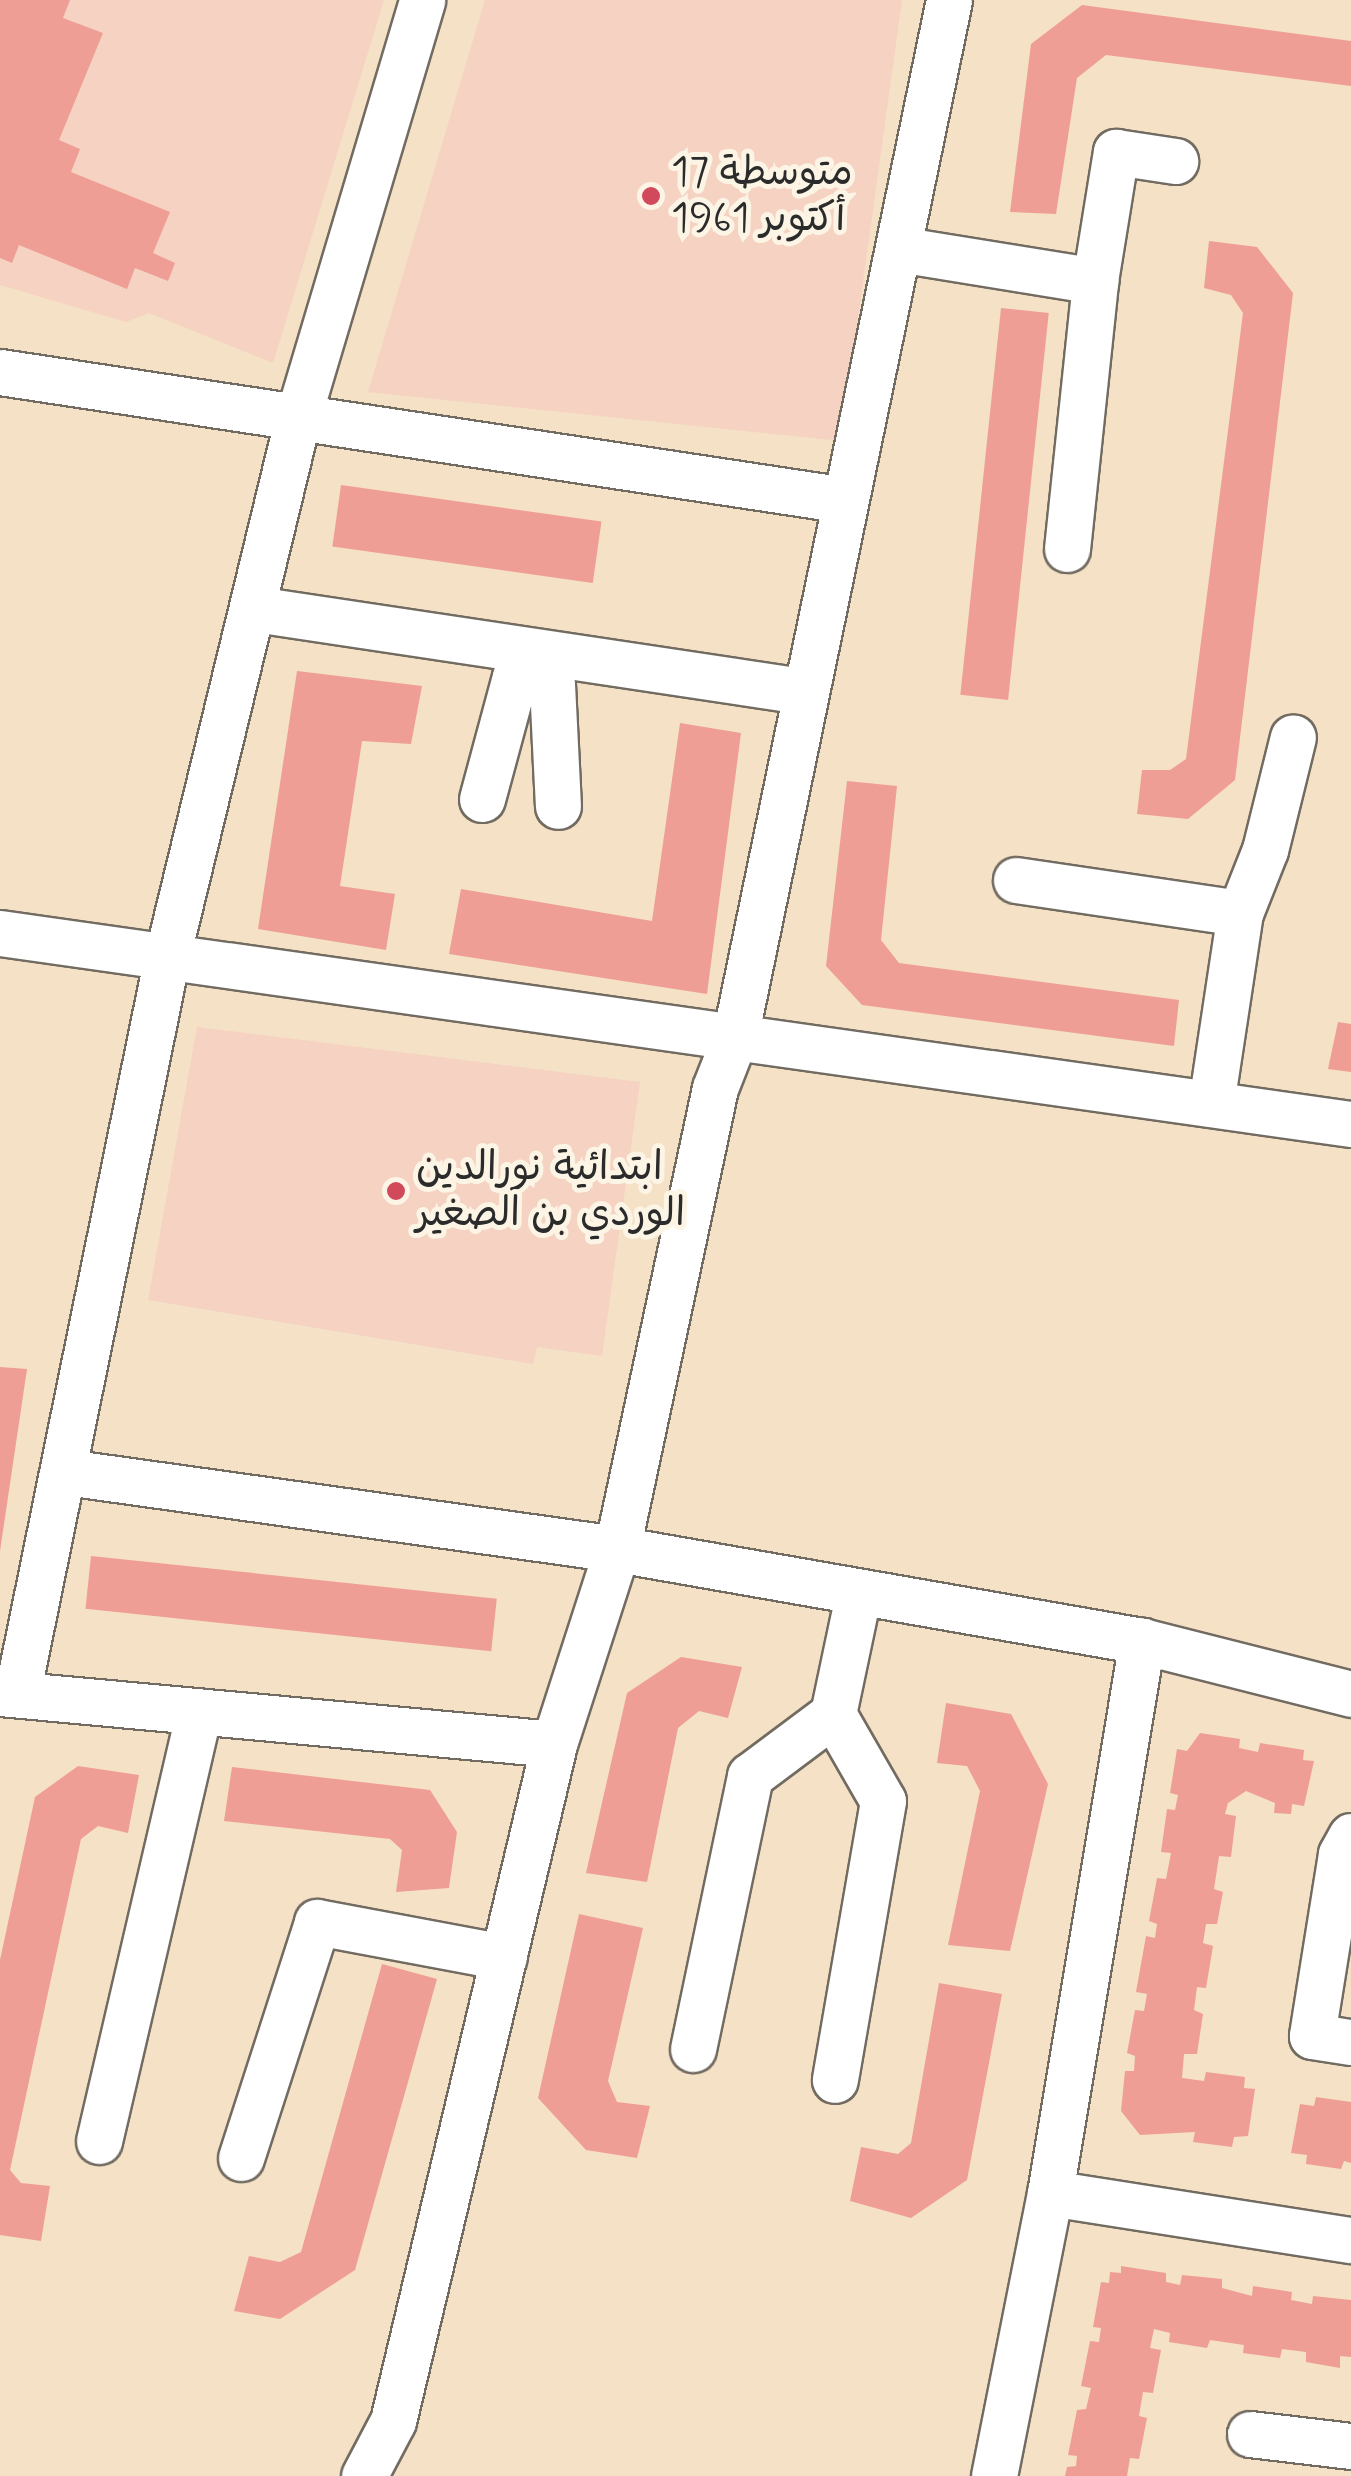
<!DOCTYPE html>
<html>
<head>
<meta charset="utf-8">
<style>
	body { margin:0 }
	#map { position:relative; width:1351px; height:2476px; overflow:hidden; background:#f5e1c5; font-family:Mynerve,"Playpen Sans Arabic",sans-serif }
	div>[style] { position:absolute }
	.built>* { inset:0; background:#f5d2c2 }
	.building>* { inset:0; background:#ef9e95; transform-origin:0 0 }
	.roads { filter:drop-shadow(2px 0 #726b61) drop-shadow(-2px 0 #726b61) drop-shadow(0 2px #726b61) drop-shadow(0 -2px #726b61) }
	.street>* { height:45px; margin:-22.5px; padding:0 22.5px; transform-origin:22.5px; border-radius:22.5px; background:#fff }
	.dots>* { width:28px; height:28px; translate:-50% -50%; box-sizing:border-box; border:5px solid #fcf5e5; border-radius:50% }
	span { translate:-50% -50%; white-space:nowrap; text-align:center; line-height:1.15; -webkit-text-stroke:10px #fcf5e5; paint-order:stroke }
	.poi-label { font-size:40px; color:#2b2b2b }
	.left { translate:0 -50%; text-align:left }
</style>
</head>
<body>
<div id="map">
	<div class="built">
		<div style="clip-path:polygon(0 0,384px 0,273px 363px,149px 313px,126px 322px,0 285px)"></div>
		<div style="clip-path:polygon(485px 0,902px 0,841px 441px,368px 392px)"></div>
		<div style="clip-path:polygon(197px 1027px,640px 1082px,602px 1356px,537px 1347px,533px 1364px,148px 1300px)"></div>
	</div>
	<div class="building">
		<div style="clip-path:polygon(0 0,70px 0,63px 18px,103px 33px,59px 140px,80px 149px,71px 172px,170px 212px,153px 253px,175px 263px,168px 281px,135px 268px,127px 289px,19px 245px,12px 263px,0 258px)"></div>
		<div style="clip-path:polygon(1082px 5px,1351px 41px,1351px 86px,1106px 55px,1077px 78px,1056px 214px,1010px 212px,1031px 44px)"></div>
		<div style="clip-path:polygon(1209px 241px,1257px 247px,1293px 293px,1235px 780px,1188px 819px,1137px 814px,1142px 770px,1170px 770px,1186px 759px,1243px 313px,1231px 295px,1204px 288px)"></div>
		<div style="left:1001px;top:308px;width:48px;height:389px;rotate:6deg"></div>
		<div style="left:341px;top:485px;width:263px;height:62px;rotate:8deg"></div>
		<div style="clip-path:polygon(297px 671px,422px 686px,411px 744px,362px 741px,340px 886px,395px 894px,386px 950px,258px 929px)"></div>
		<div style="clip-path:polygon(680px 723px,741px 733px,707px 994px,449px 954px,461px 889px,652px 921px)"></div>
		<div style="clip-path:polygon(847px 781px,897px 786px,881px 940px,899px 963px,1179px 1000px,1174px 1046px,862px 1005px,826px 966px)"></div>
		<div style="clip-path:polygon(1338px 1022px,1351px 1024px,1351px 1072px,1328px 1069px)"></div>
		<div style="clip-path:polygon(0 1367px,27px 1369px,0 1551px)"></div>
		<div style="left:91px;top:1556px;width:408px;height:53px;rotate:6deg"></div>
		<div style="clip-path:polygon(681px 1657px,742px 1667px,728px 1718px,699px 1711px,678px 1728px,647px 1882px,586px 1873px,627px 1693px)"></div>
		<div style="clip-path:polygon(946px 1703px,1011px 1714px,1048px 1784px,1010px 1951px,948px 1945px,980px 1791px,967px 1766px,937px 1763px)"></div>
		<div style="clip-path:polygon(1200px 1733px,1240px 1739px,1239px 1748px,1258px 1752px,1260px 1743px,1304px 1750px,1303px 1760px,1314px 1761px,1304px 1806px,1292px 1804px,1291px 1814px,1274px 1813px,1275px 1803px,1246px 1791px,1228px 1803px,1225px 1814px,1236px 1816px,1231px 1857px,1219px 1856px,1214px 1889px,1223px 1892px,1217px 1924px,1206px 1924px,1203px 1943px,1213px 1946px,1206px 1988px,1197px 1987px,1194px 2010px,1203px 2014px,1197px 2054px,1184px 2054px,1182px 2078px,1204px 2081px,1206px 2072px,1245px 2077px,1244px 2088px,1255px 2089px,1248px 2136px,1234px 2137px,1232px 2147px,1193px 2142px,1195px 2132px,1140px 2135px,1121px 2111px,1125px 2071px,1134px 2071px,1135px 2056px,1127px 2053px,1135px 2010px,1144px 2011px,1147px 1994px,1136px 1992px,1146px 1936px,1155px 1938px,1157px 1924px,1149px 1921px,1157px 1878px,1166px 1879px,1171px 1853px,1161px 1852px,1167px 1809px,1175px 1810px,1178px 1795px,1170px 1793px,1177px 1749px,1187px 1751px)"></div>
		<div style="clip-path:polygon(78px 1766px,139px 1775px,128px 1833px,98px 1826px,81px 1839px,10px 2170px,21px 2183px,50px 2186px,41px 2241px,0 2235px,0 1960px,35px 1797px)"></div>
		<div style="clip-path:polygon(232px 1767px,430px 1790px,457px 1832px,449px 1888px,396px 1892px,402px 1850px,390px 1839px,224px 1821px)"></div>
		<div style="clip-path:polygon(579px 1914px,643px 1928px,608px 2081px,617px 2102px,650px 2106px,637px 2158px,586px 2150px,538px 2098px)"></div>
		<div style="clip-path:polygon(382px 1964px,437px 1979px,355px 2270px,280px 2319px,234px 2311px,249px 2256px,280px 2262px,301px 2252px)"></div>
		<div style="clip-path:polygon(939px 1983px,1002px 1994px,967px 2180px,911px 2218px,850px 2201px,861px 2147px,898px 2154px,911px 2143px)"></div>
		<div style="clip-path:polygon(1316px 2097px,1351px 2102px,1351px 2163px,1344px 2161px,1341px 2169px,1306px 2164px,1307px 2155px,1291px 2153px,1300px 2104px,1314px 2106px)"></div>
		<div style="clip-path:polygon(1121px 2266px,1166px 2273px,1166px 2282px,1180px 2285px,1182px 2275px,1222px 2279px,1222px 2288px,1252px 2296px,1253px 2286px,1292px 2292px,1291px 2300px,1312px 2304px,1313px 2296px,1351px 2300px,1351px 2357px,1340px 2356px,1340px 2368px,1306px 2362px,1306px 2352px,1282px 2349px,1280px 2358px,1243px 2353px,1244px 2345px,1210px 2340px,1207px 2348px,1169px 2342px,1170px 2333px,1154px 2329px,1150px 2348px,1161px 2350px,1153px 2393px,1143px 2392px,1139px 2416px,1147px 2418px,1139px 2459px,1130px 2458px,1127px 2476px,1065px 2476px,1067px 2467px,1076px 2466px,1077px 2456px,1068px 2455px,1077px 2410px,1086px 2409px,1091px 2388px,1081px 2386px,1090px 2341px,1099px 2342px,1101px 2328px,1093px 2327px,1101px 2282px,1109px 2283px,1110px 2272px,1121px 2273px)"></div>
	</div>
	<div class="roads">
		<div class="street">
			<div style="left:898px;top:249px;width:200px;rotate:9.2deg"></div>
			<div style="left:1095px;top:281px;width:131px;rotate:-80.8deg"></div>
			<div style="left:1116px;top:152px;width:60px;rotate:8.7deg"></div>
			<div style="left:0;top:372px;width:855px;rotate:8.61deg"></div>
			<div style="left:1067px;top:549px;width:269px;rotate:-84deg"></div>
			<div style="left:255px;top:609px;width:553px;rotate:8.53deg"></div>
			<div style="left:535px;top:681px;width:17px;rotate:10deg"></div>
			<div style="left:552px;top:684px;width:122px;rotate:87.2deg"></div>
			<div style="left:482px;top:799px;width:126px;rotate:-74.9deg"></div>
			<div style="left:515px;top:677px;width:20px;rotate:11deg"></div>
			<div style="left:535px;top:681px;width:29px;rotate:-82deg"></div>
			<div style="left:1016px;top:880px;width:226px;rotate:8.4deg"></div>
			<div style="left:0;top:933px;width:1364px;rotate:8.05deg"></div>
			<div style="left:1211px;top:1104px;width:193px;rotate:-81.4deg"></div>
			<div style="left:1240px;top:913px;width:68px;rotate:-68.4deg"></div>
			<div style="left:1265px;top:850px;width:116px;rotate:-76.1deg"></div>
			<div style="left:66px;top:1472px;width:556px;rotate:7.96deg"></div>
			<div style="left:617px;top:1549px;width:533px;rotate:9.94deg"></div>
			<div style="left:1142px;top:1641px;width:216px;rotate:14.2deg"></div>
			<div style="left:0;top:1693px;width:556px;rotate:5.26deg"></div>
			<div style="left:17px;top:1694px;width:752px;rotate:-78.5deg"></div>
			<div style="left:167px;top:957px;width:556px;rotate:-76.36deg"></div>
			<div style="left:298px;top:417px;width:435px;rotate:-73.4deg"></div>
			<div style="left:833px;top:1714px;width:100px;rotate:60.1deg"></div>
			<div style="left:883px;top:1801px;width:283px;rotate:99.8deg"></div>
			<div style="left:1351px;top:1836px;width:21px;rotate:119deg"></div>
			<div style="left:1341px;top:1854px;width:184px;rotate:99.1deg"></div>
			<div style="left:1312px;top:2036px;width:39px;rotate:9deg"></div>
			<div style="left:693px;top:2049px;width:279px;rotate:-78.2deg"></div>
			<div style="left:750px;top:1776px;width:104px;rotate:-36.8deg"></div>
			<div style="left:833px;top:1714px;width:122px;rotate:-78.1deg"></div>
			<div style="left:99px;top:2141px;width:441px;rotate:-76.9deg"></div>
			<div style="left:241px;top:2158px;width:248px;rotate:-72.1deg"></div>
			<div style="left:317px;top:1922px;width:190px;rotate:10.6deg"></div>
			<div style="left:1050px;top:2193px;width:305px;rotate:8.9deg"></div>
			<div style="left:1250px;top:2434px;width:102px;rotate:6.8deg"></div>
			<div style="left:364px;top:2476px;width:62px;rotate:-62.2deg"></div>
			<div style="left:393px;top:2421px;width:696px;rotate:-76.62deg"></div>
			<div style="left:554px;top:1744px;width:205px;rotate:-72.1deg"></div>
			<div style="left:617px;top:1549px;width:471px;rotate:-78deg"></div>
			<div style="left:715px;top:1088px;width:55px;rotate:-68.6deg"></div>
			<div style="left:735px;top:1037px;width:1059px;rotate:-78.34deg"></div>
			<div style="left:994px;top:2476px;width:288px;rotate:-78.8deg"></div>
			<div style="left:1050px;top:2193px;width:560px;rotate:-80.54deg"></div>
		</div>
	</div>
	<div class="dots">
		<div style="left:651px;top:196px;background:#d1495b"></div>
		<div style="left:396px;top:1191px;background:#d1495b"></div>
	</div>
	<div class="poi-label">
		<span class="left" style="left:671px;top:196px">متوسطة 17<br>أكتوبر 1961</span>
		<span class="left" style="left:416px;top:1191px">ابتدائية نورالدين<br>الوردي بن الصغير</span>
	</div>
</div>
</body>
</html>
